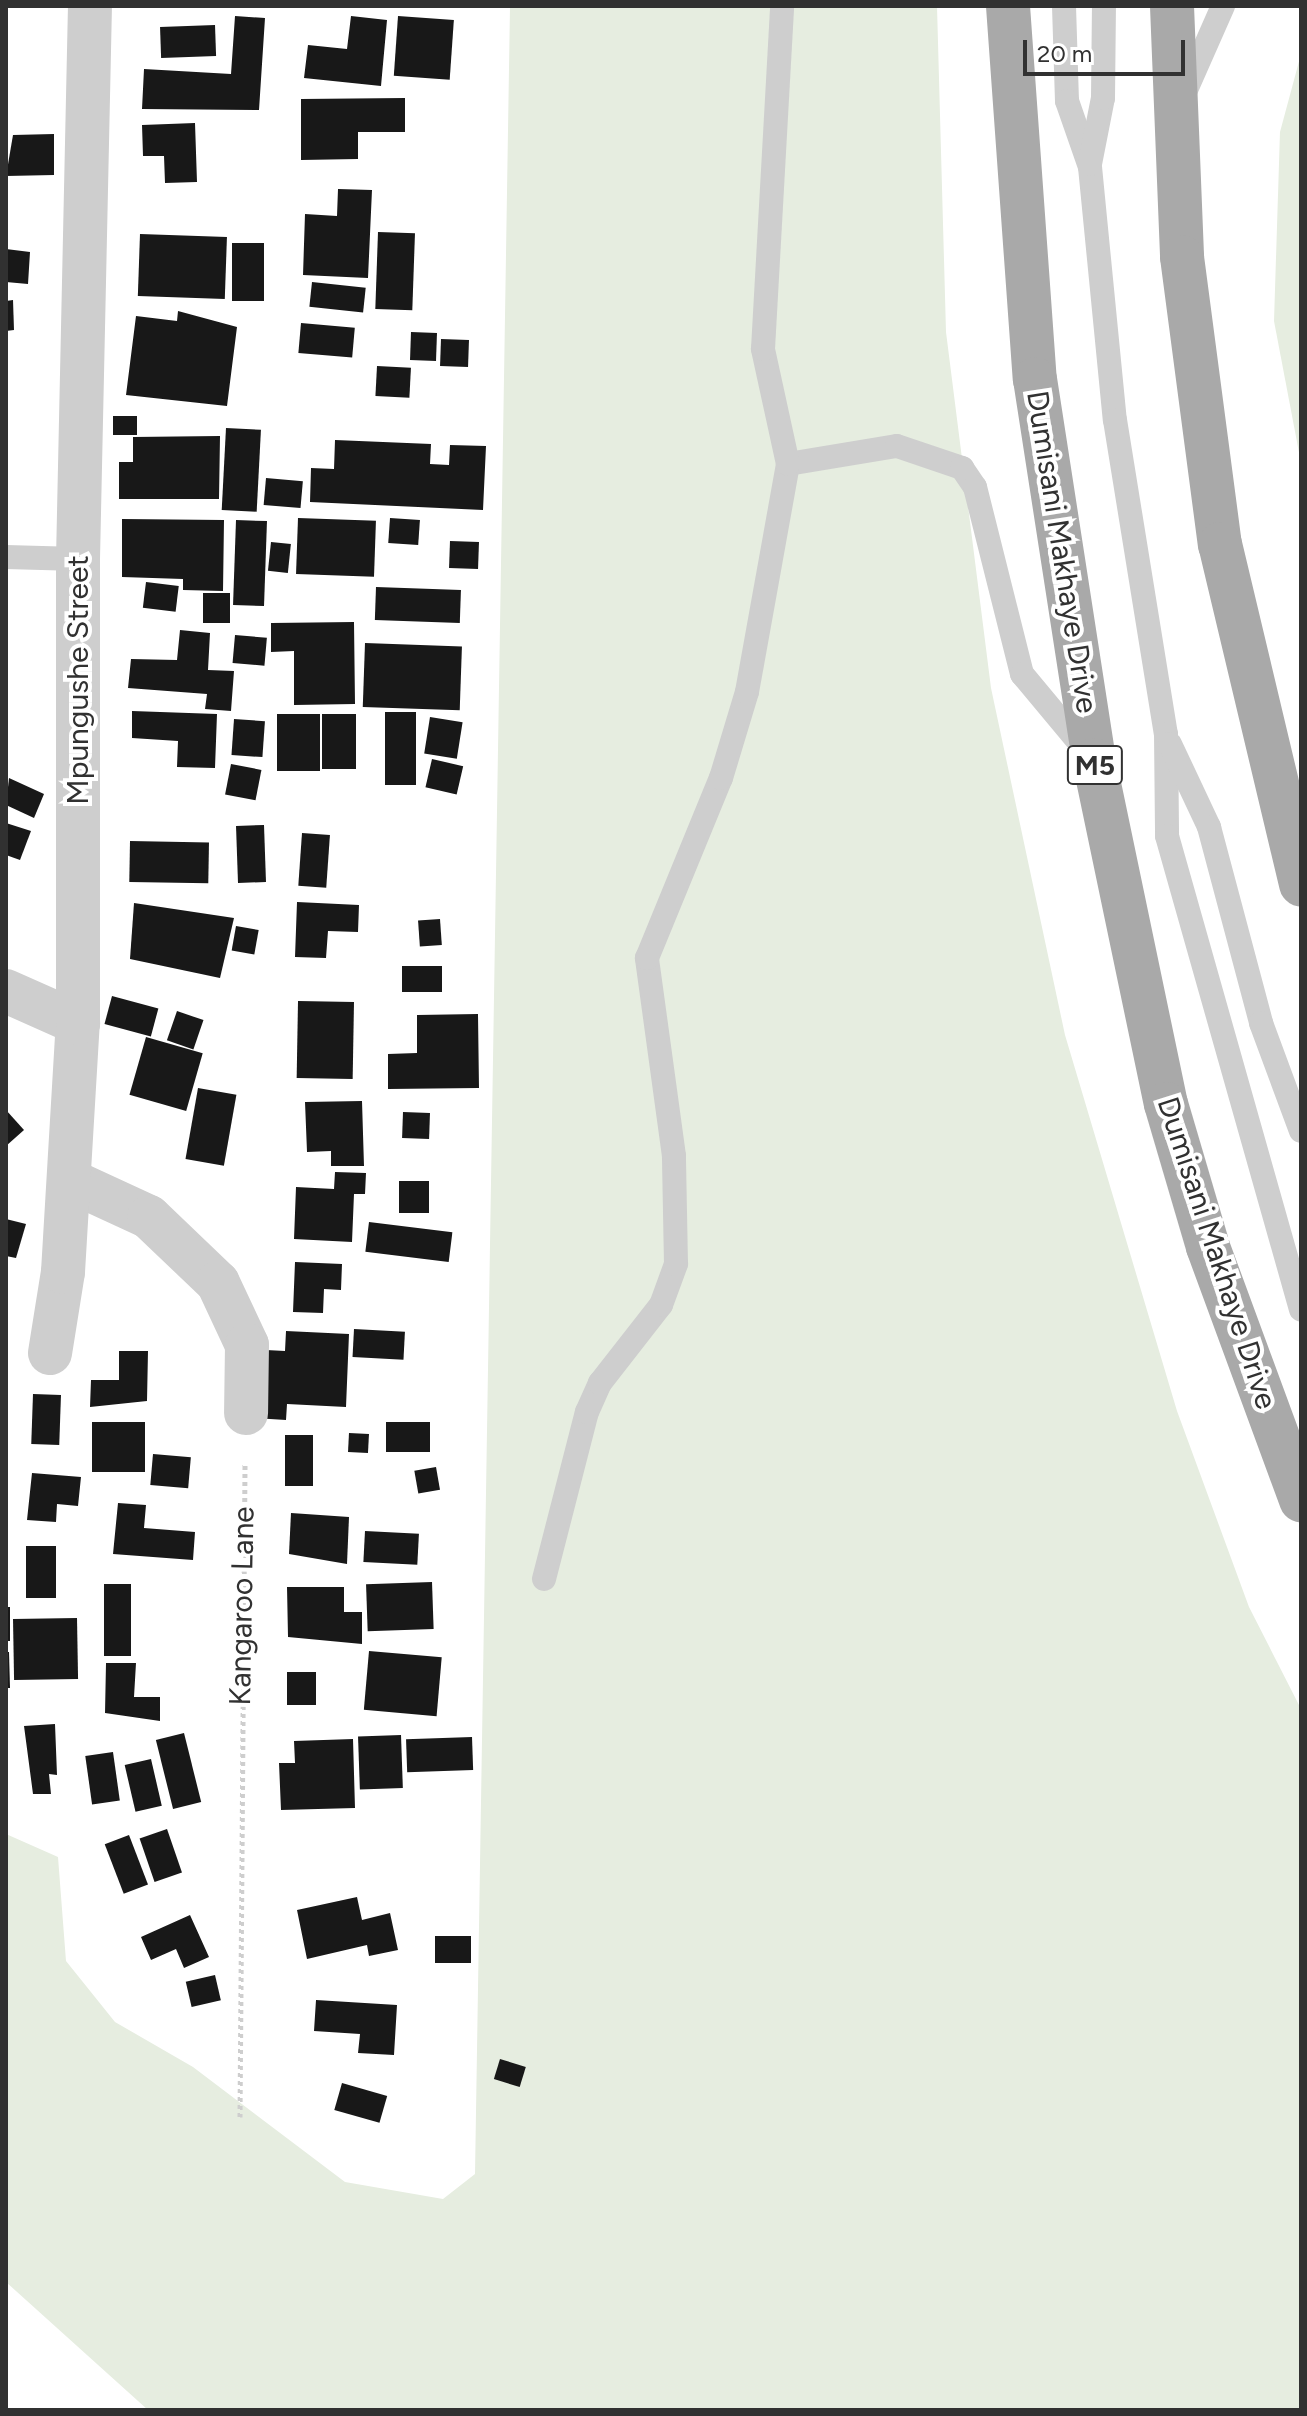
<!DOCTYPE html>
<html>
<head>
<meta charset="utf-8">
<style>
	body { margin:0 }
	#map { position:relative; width:1307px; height:2416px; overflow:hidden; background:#fff; font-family:Figtree,sans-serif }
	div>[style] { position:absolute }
	.green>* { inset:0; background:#e6ede0 }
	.building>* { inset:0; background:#181818; transform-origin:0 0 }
	.path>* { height:5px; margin-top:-2.5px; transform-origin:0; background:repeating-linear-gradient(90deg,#cecece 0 4px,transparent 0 8px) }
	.service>* { height:24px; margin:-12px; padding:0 12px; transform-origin:12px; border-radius:12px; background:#cecece }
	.minor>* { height:44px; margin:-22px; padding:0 22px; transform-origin:22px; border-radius:22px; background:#cecece }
	.primary>* { height:44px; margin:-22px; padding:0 22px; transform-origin:22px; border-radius:22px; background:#a9a9a9 }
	span { translate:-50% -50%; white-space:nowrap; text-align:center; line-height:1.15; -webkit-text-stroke:8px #fff; paint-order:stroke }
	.shield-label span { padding:2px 6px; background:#fff; border:2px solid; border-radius:6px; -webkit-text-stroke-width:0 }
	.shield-label { font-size:28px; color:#313131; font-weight:700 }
	.street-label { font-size:30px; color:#313131 }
	.frame { position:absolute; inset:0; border:8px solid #313131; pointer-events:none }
	.scale { position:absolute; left:1023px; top:40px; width:162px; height:36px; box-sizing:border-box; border:4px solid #313131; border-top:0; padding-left:10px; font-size:24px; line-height:28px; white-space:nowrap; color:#313131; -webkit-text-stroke:6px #fff; paint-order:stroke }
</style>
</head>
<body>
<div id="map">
	<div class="green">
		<div style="clip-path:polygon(510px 6px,937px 6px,946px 332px,991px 688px,1065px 1035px,1177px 1411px,1249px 1607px,1301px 1709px,1301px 2410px,148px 2410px,6px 2282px,6px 1834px,58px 1857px,66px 1961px,115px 2022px,193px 2067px,345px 2182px,443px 2199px,475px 2174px)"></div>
		<div style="clip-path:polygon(1301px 54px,1301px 463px,1274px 321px,1280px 132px)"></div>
	</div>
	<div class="building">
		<div style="clip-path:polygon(235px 16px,265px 18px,259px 110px,142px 109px,144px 69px,231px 74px)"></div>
		<div style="clip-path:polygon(351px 16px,387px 20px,381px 86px,304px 78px,308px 45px,347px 49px)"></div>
		<div style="left:398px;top:16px;width:56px;height:60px;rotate:4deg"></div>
		<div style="left:215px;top:25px;width:31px;height:55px;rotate:88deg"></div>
		<div style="clip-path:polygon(405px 98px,405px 132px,358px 132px,358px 159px,301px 160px,301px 99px)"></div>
		<div style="clip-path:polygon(195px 123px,197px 182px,165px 183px,164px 156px,143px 156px,142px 125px)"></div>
		<div style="clip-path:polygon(54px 134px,54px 175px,6px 176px,13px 135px)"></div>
		<div style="clip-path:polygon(338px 189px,372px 190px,368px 278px,303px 275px,305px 214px,337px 216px)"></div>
		<div style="left:378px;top:232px;width:37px;height:77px;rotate:2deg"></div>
		<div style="left:140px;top:234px;width:87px;height:62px;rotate:2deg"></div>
		<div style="left:232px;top:243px;width:32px;height:58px"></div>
		<div style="clip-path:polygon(6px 249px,30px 252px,28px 284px,6px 282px)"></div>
		<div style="left:312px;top:282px;width:54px;height:25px;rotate:6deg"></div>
		<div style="clip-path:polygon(13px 300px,14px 330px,6px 331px,6px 301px)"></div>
		<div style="clip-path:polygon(178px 311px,237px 327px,227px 406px,126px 395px,136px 316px,177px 321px)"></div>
		<div style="left:301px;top:323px;width:54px;height:30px;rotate:5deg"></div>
		<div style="left:411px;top:332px;width:26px;height:28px;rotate:2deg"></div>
		<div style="left:441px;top:339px;width:28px;height:27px;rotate:2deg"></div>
		<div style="left:377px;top:366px;width:34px;height:30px;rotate:3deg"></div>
		<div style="left:113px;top:416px;width:24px;height:19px"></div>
		<div style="left:226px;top:428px;width:35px;height:82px;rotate:3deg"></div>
		<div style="clip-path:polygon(220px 436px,219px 499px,119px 499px,119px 462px,133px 462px,133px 437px)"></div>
		<div style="clip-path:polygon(335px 440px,431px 444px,430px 464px,449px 465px,450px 445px,486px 446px,483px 510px,310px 502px,311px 468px,334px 469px)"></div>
		<div style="left:266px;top:478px;width:37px;height:27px;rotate:5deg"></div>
		<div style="left:298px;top:518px;width:78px;height:56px;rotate:2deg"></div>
		<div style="left:390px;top:518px;width:30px;height:25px;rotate:4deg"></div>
		<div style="clip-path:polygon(122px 519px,224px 520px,223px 591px,183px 590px,183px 579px,122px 577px)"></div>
		<div style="left:236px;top:520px;width:31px;height:85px;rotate:2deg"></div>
		<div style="left:450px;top:541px;width:29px;height:27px;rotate:2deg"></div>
		<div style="left:271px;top:542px;width:20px;height:29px;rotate:6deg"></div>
		<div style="left:146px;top:582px;width:33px;height:26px;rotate:7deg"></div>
		<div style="left:376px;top:587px;width:85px;height:33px;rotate:2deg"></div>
		<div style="left:203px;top:593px;width:27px;height:30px"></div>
		<div style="clip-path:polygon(354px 622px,355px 704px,294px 705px,294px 651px,271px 652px,271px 623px)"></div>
		<div style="clip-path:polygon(180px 630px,210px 633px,208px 670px,234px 671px,231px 711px,205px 709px,207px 694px,128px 688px,131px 659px,177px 660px)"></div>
		<div style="left:235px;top:635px;width:32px;height:28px;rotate:5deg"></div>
		<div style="left:365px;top:643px;width:97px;height:64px;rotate:2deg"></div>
		<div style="clip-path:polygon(132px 711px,217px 714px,215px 768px,177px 767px,178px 741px,132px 738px)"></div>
		<div style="left:416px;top:712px;width:73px;height:31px;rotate:90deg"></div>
		<div style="left:320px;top:714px;width:57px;height:43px;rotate:90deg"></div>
		<div style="left:356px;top:714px;width:55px;height:34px;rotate:90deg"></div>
		<div style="left:430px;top:717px;width:33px;height:37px;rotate:9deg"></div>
		<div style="left:234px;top:719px;width:31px;height:36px;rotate:4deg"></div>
		<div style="left:432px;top:759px;width:32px;height:29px;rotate:13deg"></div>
		<div style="left:231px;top:764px;width:31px;height:31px;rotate:11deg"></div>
		<div style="clip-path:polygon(9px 778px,44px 794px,34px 818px,6px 805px)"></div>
		<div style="clip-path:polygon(6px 823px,31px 831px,20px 860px,6px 855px)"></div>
		<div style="left:264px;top:825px;width:57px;height:28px;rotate:88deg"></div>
		<div style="left:302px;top:833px;width:28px;height:53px;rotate:4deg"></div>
		<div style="left:130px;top:841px;width:79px;height:41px;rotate:1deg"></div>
		<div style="clip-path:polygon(297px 902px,359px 905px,358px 932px,328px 931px,326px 958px,295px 957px)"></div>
		<div style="clip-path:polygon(134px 903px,234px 918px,220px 978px,130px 959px)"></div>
		<div style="left:440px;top:919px;width:26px;height:22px;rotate:86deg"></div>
		<div style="left:236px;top:926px;width:23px;height:25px;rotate:10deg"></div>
		<div style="left:402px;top:966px;width:40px;height:26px"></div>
		<div style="left:112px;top:996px;width:48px;height:29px;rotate:15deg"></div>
		<div style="left:354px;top:1002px;width:77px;height:56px;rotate:91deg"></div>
		<div style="left:177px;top:1011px;width:28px;height:31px;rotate:19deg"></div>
		<div style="clip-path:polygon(478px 1014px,479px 1088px,388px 1089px,388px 1054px,417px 1053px,417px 1015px)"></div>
		<div style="left:146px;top:1037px;width:59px;height:60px;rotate:16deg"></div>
		<div style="left:198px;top:1088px;width:39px;height:72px;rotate:10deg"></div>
		<div style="clip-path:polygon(362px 1101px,364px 1166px,331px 1166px,331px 1151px,307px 1152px,305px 1102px)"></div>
		<div style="clip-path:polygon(6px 1110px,24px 1130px,6px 1146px)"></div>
		<div style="left:403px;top:1112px;width:27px;height:26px;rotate:2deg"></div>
		<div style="clip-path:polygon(335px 1172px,366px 1173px,365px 1194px,354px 1194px,352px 1242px,294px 1239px,296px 1187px,334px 1189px)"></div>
		<div style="left:399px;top:1181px;width:30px;height:32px"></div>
		<div style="clip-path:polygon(6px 1219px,26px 1224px,16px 1258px,6px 1256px)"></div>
		<div style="left:369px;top:1222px;width:84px;height:30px;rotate:7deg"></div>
		<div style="clip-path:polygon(295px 1262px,342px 1264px,341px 1290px,324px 1289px,323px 1313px,293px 1312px)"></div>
		<div style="left:354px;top:1329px;width:51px;height:28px;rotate:3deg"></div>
		<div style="clip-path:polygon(286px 1331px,349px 1334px,346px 1407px,287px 1404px,286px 1420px,252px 1418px,266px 1350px,285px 1351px)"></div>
		<div style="clip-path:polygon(119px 1351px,148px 1351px,147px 1401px,90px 1407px,91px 1380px,119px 1380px)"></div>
		<div style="left:33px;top:1394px;width:28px;height:50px;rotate:2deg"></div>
		<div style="left:92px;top:1422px;width:53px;height:50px"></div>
		<div style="left:386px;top:1422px;width:44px;height:30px"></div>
		<div style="left:349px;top:1433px;width:20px;height:19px;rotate:3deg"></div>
		<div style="left:285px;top:1435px;width:28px;height:51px"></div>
		<div style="left:153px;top:1454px;width:38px;height:31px;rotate:5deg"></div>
		<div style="left:436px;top:1467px;width:23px;height:22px;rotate:80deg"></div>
		<div style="clip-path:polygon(32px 1473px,81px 1477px,78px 1506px,57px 1504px,56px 1522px,27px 1520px)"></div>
		<div style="clip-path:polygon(118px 1503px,146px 1505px,144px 1528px,195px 1532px,193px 1560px,113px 1554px)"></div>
		<div style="clip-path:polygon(291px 1513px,349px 1517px,347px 1564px,289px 1554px)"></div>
		<div style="left:365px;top:1531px;width:54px;height:31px;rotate:3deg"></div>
		<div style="left:56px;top:1546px;width:52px;height:30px;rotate:90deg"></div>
		<div style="left:432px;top:1582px;width:47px;height:66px;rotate:88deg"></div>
		<div style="left:104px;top:1584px;width:27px;height:72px"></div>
		<div style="clip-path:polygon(287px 1587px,344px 1587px,344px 1612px,362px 1612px,362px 1644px,288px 1637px)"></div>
		<div style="left:6px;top:1607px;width:4px;height:34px"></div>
		<div style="left:77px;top:1618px;width:61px;height:64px;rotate:89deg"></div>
		<div style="left:369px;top:1651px;width:73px;height:59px;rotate:5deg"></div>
		<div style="clip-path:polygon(6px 1652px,9px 1652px,10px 1688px,6px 1688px)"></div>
		<div style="clip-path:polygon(106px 1663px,136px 1663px,134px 1697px,160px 1697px,160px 1721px,105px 1713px)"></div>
		<div style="left:287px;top:1672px;width:29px;height:33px"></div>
		<div style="clip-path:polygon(55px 1724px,57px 1775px,49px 1774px,51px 1794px,33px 1794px,24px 1726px)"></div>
		<div style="left:184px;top:1733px;width:71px;height:29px;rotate:76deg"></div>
		<div style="left:401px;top:1735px;width:53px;height:43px;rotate:88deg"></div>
		<div style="left:472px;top:1737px;width:33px;height:66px;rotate:88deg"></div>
		<div style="clip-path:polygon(353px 1739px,355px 1808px,281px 1810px,279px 1763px,295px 1763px,294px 1741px)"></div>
		<div style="left:113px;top:1752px;width:49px;height:28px;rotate:82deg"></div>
		<div style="left:151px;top:1759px;width:48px;height:27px;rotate:77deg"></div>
		<div style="left:167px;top:1829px;width:46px;height:29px;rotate:71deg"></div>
		<div style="left:129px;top:1835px;width:53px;height:26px;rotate:69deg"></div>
		<div style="clip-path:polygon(357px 1897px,362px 1920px,390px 1913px,398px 1950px,369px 1956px,367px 1945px,307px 1959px,297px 1910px)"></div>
		<div style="clip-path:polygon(190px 1915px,209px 1957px,184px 1968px,176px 1949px,151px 1960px,141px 1937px)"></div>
		<div style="left:435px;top:1936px;width:36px;height:27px"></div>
		<div style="left:215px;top:1975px;width:26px;height:30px;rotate:77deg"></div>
		<div style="clip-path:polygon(316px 2000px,397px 2005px,394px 2055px,358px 2053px,360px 2034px,314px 2031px)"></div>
		<div style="left:500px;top:2059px;width:27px;height:21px;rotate:17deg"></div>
		<div style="left:342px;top:2083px;width:47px;height:28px;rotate:16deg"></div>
	</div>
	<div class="path">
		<div style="left:240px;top:2117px;width:655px;rotate:-89.56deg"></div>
	</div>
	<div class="service">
		<div style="left:1064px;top:6px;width:95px;rotate:88.2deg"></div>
		<div style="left:1067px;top:101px;width:70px;rotate:70.8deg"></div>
		<div style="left:1090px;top:167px;width:254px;rotate:84.4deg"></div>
		<div style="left:1115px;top:420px;width:318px;rotate:80.8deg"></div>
		<div style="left:1166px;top:734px;width:102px;rotate:89.4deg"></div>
		<div style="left:1167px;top:836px;width:492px;rotate:74.2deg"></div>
		<div style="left:1182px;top:99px;width:102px;rotate:-66.2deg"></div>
		<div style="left:1090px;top:164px;width:67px;rotate:-78.9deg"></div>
		<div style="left:1103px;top:98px;width:92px;rotate:-89.4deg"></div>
		<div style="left:788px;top:464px;width:110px;rotate:-9.4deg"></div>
		<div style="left:897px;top:446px;width:69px;rotate:18.7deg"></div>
		<div style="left:962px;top:468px;width:23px;rotate:56deg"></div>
		<div style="left:975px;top:487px;width:193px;rotate:75.9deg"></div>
		<div style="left:1022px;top:674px;width:102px;rotate:50.2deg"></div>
		<div style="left:6px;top:557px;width:72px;rotate:1.6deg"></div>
		<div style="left:1170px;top:744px;width:92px;rotate:64.8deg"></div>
		<div style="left:1209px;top:827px;width:203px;rotate:75.1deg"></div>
		<div style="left:1261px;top:1023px;width:115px;rotate:69.7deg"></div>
		<div style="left:544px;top:1579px;width:172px;rotate:-75.6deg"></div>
		<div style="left:587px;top:1412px;width:32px;rotate:-66deg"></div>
		<div style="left:600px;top:1383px;width:99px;rotate:-52deg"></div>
		<div style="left:661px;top:1305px;width:44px;rotate:-69.9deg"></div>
		<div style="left:676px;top:1264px;width:108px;rotate:-91.1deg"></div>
		<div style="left:674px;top:1156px;width:200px;rotate:-97.8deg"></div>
		<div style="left:647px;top:958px;width:195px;rotate:-67.7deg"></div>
		<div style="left:721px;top:778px;width:90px;rotate:-73.2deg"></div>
		<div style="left:747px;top:692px;width:232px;rotate:-79.8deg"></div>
		<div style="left:788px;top:464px;width:118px;rotate:-102.3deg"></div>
		<div style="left:763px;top:349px;width:344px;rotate:-86.8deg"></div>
	</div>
	<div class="minor">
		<div style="left:6px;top:991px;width:79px;rotate:24deg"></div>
		<div style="left:71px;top:1181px;width:86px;rotate:24.8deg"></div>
		<div style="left:149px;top:1217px;width:95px;rotate:43.7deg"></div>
		<div style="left:218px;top:1283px;width:68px;rotate:64.9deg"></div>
		<div style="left:247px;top:1345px;width:68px;rotate:90.8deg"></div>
		<div style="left:50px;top:1353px;width:82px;rotate:-80.9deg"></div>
		<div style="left:63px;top:1272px;width:249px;rotate:-86.6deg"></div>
		<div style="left:78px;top:1023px;width:464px;rotate:-90deg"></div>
		<div style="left:78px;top:559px;width:553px;rotate:-88.76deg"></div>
	</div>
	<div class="primary">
		<div style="left:1008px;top:6px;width:374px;rotate:85.9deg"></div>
		<div style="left:1035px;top:379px;width:386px;rotate:81.2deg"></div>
		<div style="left:1094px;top:760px;width:351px;rotate:78.2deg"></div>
		<div style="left:1166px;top:1104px;width:149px;rotate:73.6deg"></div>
		<div style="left:1208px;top:1247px;width:270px;rotate:69.8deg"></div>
		<div style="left:1172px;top:6px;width:251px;rotate:87.7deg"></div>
		<div style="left:1182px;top:257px;width:290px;rotate:82.5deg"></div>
		<div style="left:1220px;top:544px;width:350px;rotate:76.6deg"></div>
	</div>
	<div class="shield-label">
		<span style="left:1095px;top:765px">M5</span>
	</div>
	<div class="street-label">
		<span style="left:1062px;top:552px;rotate:81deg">Dumisani Makhaye Drive</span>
		<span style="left:78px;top:680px;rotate:-90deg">Mpungushe Street</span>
		<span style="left:1217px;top:1253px;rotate:72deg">Dumisani Makhaye Drive</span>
		<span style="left:242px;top:1606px;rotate:-89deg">Kangaroo Lane</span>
	</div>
	<div class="frame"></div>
	<div class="scale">20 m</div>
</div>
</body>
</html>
